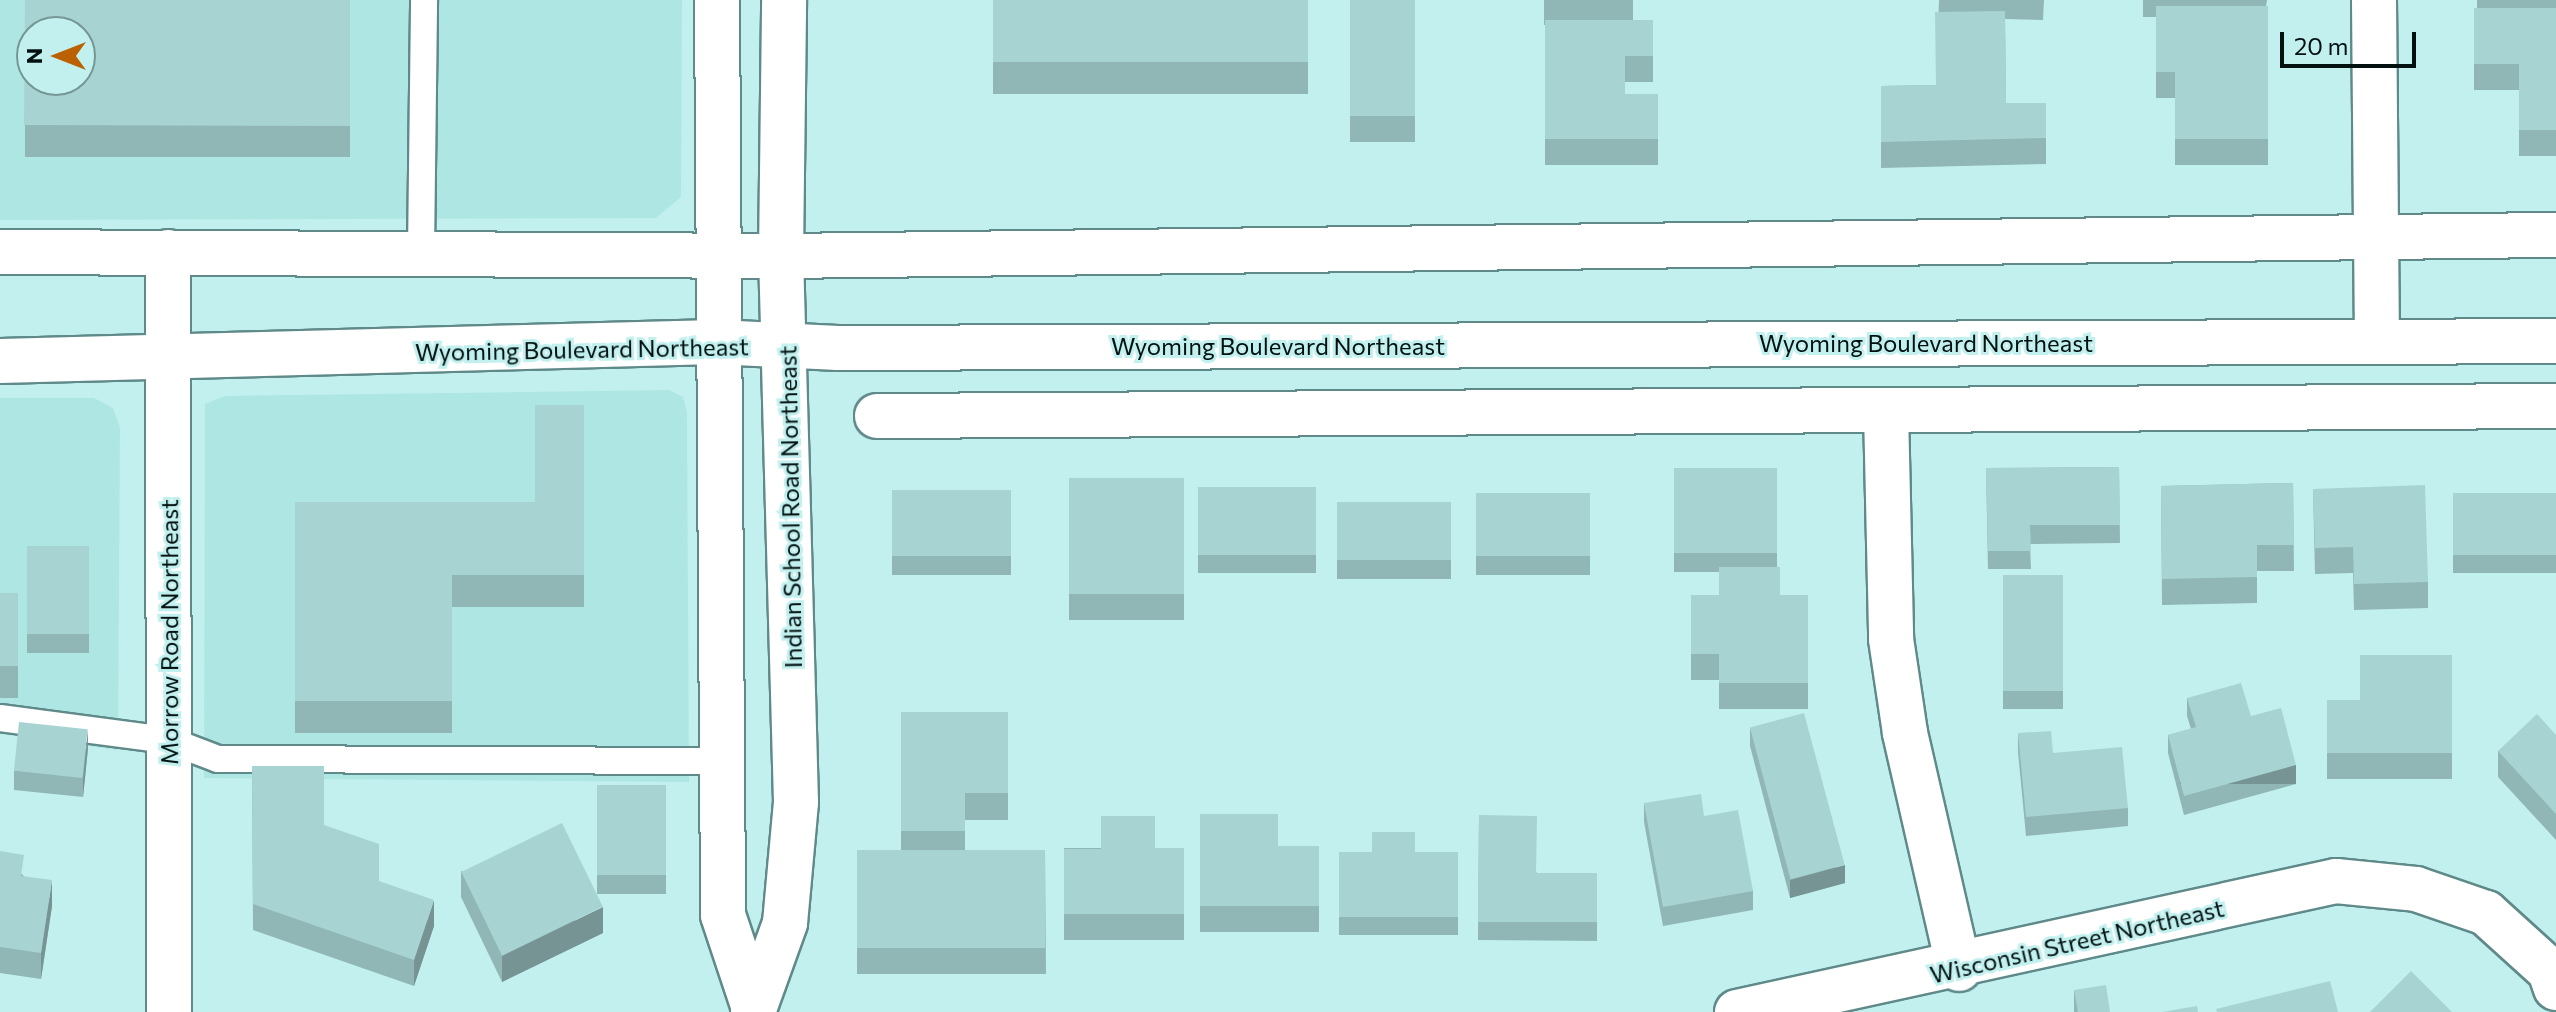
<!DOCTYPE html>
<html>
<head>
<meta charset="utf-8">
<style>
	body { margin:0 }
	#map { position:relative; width:2556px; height:1012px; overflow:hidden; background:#c2f0ee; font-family:Commissioner,sans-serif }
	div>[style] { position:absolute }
	.built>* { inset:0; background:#aee6e4 }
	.roads { filter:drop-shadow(2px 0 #5f8a89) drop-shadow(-2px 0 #5f8a89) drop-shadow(0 2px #5f8a89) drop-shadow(0 -2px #5f8a89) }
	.service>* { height:26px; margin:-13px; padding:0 13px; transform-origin:13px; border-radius:13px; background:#fff }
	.minor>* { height:44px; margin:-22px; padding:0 22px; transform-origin:22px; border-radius:22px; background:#fff }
	.tertiary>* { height:44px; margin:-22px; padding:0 22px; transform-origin:22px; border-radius:22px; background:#fff }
	.secondary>* { height:44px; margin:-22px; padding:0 22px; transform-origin:22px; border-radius:22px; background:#fff }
	.wall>* { inset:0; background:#90b6b5; transform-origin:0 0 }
	.shaded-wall>* { inset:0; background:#759493; transform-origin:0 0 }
	.building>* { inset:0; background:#a7d4d2; transform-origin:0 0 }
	span { translate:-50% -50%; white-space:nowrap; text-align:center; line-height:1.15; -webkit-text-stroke:6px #c2f0ee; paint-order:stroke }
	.street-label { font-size:24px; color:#021010 }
	.north { position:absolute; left:16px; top:16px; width:80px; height:80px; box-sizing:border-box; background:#c2f0ee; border:2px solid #759695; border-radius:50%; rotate:270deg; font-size:22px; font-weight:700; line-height:32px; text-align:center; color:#021010 }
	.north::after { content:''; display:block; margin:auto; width:28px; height:36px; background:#bb6104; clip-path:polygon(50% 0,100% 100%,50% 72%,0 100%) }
	.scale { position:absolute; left:2280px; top:32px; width:136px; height:36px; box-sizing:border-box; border:4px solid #021010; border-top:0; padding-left:10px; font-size:24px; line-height:28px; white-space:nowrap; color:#021010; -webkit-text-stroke:6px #c2f0ee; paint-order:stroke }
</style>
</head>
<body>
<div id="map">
	<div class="built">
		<div style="clip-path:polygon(evenodd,0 0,682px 0,681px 197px,656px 218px,0 220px,0 0,32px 32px,80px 32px,80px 80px,32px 80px,32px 32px)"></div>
		<div style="clip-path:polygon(669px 390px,683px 397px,687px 412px,689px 782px,204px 778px,205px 404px,225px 396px)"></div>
		<div style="clip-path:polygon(0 398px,94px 398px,113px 408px,120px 428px,118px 750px,0 734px)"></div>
	</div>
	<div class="roads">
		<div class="service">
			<div style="left:421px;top:252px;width:252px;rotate:-89.3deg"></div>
			<div style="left:0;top:718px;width:169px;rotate:7.5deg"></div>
			<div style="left:168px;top:740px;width:53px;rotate:20.8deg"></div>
			<div style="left:218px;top:759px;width:504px;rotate:0.23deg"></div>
		</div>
		<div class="minor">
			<div style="left:2374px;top:0;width:341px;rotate:89.5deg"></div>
			<div style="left:168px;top:252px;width:760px;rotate:89.92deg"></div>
			<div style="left:1886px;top:411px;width:228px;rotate:88.7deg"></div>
			<div style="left:1891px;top:639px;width:95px;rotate:81.5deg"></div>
			<div style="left:1905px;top:733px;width:242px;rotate:77.1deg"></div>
			<div style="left:877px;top:416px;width:1679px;rotate:-0.34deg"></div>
			<div style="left:1737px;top:1012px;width:613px;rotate:-12.34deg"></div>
			<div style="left:2336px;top:881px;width:80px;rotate:5.7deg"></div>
			<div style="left:2416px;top:889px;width:74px;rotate:18.9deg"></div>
			<div style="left:2486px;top:913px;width:86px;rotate:42.2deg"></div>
			<div style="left:2550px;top:971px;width:18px;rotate:71deg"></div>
		</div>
		<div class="tertiary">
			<div style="left:717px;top:0;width:915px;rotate:89.62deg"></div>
			<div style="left:723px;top:915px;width:98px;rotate:71.6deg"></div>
			<div style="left:753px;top:1012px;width:95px;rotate:-70.2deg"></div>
			<div style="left:785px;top:923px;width:121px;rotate:-84.8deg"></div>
			<div style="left:796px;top:802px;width:546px;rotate:-91.57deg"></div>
			<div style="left:781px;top:256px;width:256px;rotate:-89.3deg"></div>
		</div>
		<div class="secondary">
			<div style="left:0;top:252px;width:781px;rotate:0.29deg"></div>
			<div style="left:781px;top:256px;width:1775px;rotate:-0.68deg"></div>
			<div style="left:0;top:361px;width:716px;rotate:-1.52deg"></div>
			<div style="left:716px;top:342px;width:122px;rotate:2.8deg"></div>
			<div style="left:838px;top:348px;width:1718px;rotate:-0.23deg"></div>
		</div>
	</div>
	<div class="wall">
		<div style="left:25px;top:0;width:325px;height:157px"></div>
		<div style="left:993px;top:0;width:315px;height:94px"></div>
		<div style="left:1350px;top:0;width:65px;height:142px"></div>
		<div style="clip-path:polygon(1544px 0,1633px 0,1633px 20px,1653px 20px,1653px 82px,1625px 82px,1625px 94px,1658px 94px,1658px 165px,1545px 165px,1545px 25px,1544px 25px)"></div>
		<div style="clip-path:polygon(1939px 0,2044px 0,2043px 20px,2005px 19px,2006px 103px,2046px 103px,2046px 164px,1881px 168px,1881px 86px,1936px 85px)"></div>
		<div style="clip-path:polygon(2143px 0,2267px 0,2266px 6px,2268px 6px,2268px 165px,2175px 165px,2175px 98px,2156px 98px,2156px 17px,2143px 17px)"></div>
		<div style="clip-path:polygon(2477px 0,2556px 0,2556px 156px,2519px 156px,2519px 90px,2474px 90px,2474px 8px,2477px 8px)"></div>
		<div style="clip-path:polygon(584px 405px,584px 607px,452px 607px,452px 733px,295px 733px,295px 502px,535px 502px)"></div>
		<div style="clip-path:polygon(2119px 467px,2120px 543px,2030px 544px,2031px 569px,1988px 569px,1986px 468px)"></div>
		<div style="clip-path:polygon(1674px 468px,1777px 468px,1777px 567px,1780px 595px,1808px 595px,1808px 709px,1719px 709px,1719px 680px,1691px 680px,1691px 595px,1719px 595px,1719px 572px,1674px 572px)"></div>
		<div style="left:1069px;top:478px;width:115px;height:142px"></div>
		<div style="clip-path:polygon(2293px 483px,2294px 571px,2257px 571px,2257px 603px,2162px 605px,2161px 486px)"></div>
		<div style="left:1198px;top:487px;width:118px;height:86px"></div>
		<div style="clip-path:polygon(2313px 489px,2428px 582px,2428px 608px,2354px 610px,2353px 573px,2315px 574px)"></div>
		<div style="left:892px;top:490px;width:119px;height:85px"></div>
		<div style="left:1476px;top:493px;width:114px;height:82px"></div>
		<div style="left:2453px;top:493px;width:103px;height:80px"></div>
		<div style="left:1337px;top:502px;width:114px;height:77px"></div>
		<div style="left:27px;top:546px;width:62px;height:107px"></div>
		<div style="left:2003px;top:575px;width:60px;height:134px"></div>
		<div style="left:0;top:593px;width:18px;height:105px"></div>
		<div style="clip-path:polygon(2452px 655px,2452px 779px,2327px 779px,2327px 700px,2360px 700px)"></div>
		<div style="clip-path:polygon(2187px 698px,2251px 716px,2296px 784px,2184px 815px,2168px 753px,2168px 735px,2191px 729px,2187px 716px)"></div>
		<div style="clip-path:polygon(901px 712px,1008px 712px,1008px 820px,965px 820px,965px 850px,1045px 850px,1046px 974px,857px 974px,857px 850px,901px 850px)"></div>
		<div style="clip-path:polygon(1750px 728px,1845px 883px,1790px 898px,1750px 746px)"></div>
		<div style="clip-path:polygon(2018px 733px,2128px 808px,2128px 826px,2026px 836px,2018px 752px)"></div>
		<div style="clip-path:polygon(2556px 735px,2556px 840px,2498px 777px,2498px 751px)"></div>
		<div style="clip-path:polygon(88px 748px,83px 797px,14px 790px,14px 771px)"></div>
		<div style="clip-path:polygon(252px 766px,324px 825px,379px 881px,434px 926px,414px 986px,253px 930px)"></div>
		<div style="left:597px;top:785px;width:69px;height:109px"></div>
		<div style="clip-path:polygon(1644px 803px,1704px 816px,1753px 891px,1753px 910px,1663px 926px,1644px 822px)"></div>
		<div style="clip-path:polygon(1200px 814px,1278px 846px,1319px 846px,1319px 932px,1200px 932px)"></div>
		<div style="clip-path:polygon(1479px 815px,1537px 873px,1597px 873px,1597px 941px,1478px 940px)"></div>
		<div style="left:1184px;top:848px;width:92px;height:120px;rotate:90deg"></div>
		<div style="clip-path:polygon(0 851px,52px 906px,41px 979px,0 973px)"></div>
		<div style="left:1339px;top:852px;width:119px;height:83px"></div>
		<div style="clip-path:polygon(461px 871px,603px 933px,502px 982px,461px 897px)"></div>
		<div style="clip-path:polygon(2074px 990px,2110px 1012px,2074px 1012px)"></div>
	</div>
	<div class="shaded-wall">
		<div style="clip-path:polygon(88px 729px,88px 748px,83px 797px,83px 779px)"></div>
		<div style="left:2296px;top:765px;width:19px;height:116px;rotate:90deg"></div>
		<div style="clip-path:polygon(1845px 865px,1845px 883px,1790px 898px,1790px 880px)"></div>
		<div style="clip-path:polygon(52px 880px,52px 906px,41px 979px,41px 953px)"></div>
		<div style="clip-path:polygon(434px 900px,434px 926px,414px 986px,414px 960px)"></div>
		<div style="clip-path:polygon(603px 907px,603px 933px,502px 982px,502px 956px)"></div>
	</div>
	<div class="building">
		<div style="clip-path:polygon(evenodd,25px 0,350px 0,350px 126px,24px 125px,25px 0,32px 32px,80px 32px,80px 80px,32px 80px,32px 32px)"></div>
		<div style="left:993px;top:0;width:315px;height:62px"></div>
		<div style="left:1350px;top:0;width:65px;height:116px"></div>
		<div style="clip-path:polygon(2156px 6px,2268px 6px,2268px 139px,2175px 139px,2175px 72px,2156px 72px)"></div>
		<div style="clip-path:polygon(2474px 8px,2556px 8px,2556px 130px,2519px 130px,2519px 64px,2474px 64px)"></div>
		<div style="clip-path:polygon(2005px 11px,2006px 103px,2046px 103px,2046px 138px,1881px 142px,1881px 86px,1936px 85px,1935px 12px)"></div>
		<div style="clip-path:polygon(1545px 20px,1653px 20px,1653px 56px,1625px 56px,1625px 94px,1658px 94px,1658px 139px,1545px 139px)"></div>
		<div style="clip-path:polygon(535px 405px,584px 405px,584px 575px,452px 575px,452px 701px,295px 701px,295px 502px,535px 502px)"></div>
		<div style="clip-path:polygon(2119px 467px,2120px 525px,2030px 525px,2031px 551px,1988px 551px,1986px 468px)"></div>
		<div style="left:1674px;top:468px;width:103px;height:85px"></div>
		<div style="left:1069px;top:478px;width:115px;height:116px"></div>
		<div style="clip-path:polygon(2293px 483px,2294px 545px,2257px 545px,2257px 577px,2162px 579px,2161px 486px)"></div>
		<div style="clip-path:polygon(2425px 485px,2428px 582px,2354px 584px,2353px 547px,2315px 548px,2313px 489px)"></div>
		<div style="left:1198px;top:487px;width:118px;height:68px"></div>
		<div style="left:892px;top:490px;width:119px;height:66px"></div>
		<div style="left:1476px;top:493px;width:114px;height:63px"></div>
		<div style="left:2453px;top:493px;width:103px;height:62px"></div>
		<div style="left:1337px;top:502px;width:114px;height:58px"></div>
		<div style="left:27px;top:546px;width:62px;height:88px"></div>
		<div style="clip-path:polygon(1719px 567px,1780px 567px,1780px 595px,1808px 595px,1808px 683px,1719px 683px,1719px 654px,1691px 654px,1691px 595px,1719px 595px)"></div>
		<div style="left:2003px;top:575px;width:60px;height:116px"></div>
		<div style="left:0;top:593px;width:18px;height:73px"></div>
		<div style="clip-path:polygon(2360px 655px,2452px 655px,2452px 753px,2327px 753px,2327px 700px,2360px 700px)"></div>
		<div style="clip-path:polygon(2241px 683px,2251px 716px,2281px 708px,2296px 765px,2184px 796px,2168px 735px,2196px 727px,2187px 698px)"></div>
		<div style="clip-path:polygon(901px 712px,1008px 712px,1008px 793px,965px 793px,965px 831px,901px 831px)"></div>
		<div style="left:1804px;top:713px;width:157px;height:56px;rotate:75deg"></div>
		<div style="clip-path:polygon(2537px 714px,2556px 735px,2556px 814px,2498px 751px)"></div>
		<div style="left:19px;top:722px;width:69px;height:49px;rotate:6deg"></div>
		<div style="clip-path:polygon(2051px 731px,2053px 753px,2122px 747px,2128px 808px,2026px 817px,2018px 733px)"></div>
		<div style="clip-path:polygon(252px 766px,324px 766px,324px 825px,379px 844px,379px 881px,434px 900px,414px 960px,253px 904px)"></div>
		<div style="left:597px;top:785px;width:69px;height:90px"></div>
		<div style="clip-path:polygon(1701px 794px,1704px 816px,1738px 810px,1753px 891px,1663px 907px,1644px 803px)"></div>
		<div style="clip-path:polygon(1200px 814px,1278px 814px,1278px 846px,1319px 846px,1319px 906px,1200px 906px)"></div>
		<div style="clip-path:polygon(1479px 815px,1537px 816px,1536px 873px,1597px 873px,1597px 922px,1478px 922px)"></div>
		<div style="clip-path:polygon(1101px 816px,1155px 816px,1155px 848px,1184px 848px,1184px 914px,1064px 914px,1064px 849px,1101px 849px)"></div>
		<div style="left:562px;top:823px;width:93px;height:112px;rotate:64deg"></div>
		<div style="clip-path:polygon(1372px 832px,1415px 832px,1415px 852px,1458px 852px,1458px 917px,1339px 917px,1339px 852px,1372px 852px)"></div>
		<div style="left:857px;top:850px;width:188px;height:98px"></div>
		<div style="clip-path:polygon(0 851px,24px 855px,21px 876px,52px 880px,41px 953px,0 947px)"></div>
		<div style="clip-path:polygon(2411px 971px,2452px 1012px,2370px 1012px)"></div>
		<div style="clip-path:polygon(2330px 981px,2338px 1012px,2217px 1012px,2216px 1009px)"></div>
		<div style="clip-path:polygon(2106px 985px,2110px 1012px,2078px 1012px,2074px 990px)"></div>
		<div style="clip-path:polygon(2197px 1006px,2198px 1012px,2162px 1012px)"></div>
	</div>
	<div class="street-label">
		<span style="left:1926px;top:343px">Wyoming Boulevard Northeast</span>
		<span style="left:1278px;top:346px">Wyoming Boulevard Northeast</span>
		<span style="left:582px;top:349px;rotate:-1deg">Wyoming Boulevard Northeast</span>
		<span style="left:790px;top:507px;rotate:-91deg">Indian School Road Northeast</span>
		<span style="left:169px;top:632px;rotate:-90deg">Morrow Road Northeast</span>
		<span style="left:2077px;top:941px;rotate:-13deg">Wisconsin Street Northeast</span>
	</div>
	<div class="north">N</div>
	<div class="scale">20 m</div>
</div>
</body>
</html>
